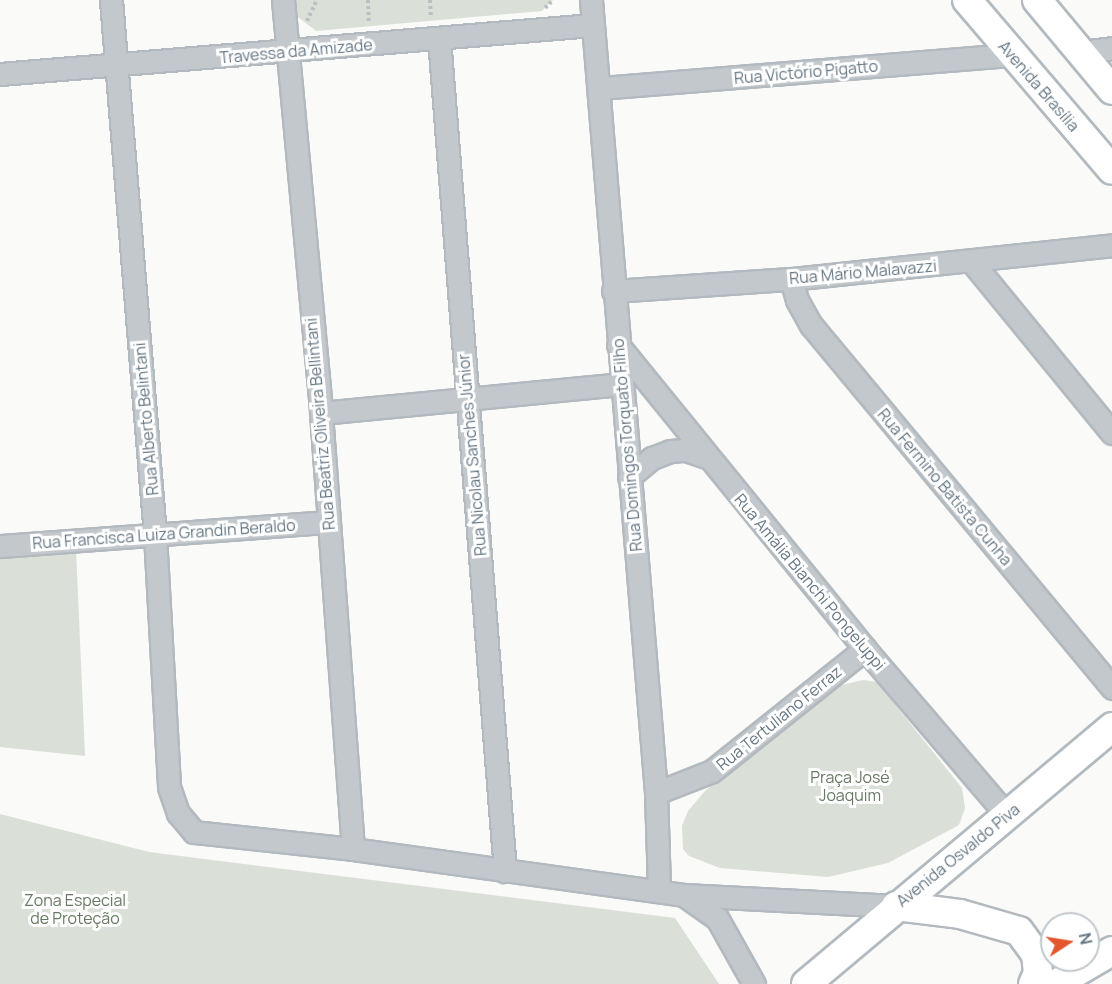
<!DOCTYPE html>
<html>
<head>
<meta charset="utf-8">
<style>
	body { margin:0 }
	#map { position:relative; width:1112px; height:984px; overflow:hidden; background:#fafaf8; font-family:Manrope,sans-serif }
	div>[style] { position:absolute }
	.green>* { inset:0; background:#dadfd7 }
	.path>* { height:4px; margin-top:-2px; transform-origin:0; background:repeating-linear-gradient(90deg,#bbbfc2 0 3px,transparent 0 6px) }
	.roads { filter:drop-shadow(2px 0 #b3babf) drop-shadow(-2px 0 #b3babf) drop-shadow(0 2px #b3babf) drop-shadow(0 -2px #b3babf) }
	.minor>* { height:21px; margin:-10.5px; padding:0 10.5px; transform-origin:10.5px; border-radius:10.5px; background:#c3c8cc }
	.secondary>* { height:28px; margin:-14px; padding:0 14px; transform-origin:14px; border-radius:14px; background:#fff }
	span { translate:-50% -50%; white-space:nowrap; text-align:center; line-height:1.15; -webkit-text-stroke:6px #fff; paint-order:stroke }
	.street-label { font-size:16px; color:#657683 }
	.park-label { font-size:16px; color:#687a64 }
	.north { position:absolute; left:1040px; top:912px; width:60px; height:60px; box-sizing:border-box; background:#fff; border:2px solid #c1c8cd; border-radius:50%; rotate:78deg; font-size:16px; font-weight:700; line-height:24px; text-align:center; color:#657683 }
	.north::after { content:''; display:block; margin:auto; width:21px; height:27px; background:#e4572e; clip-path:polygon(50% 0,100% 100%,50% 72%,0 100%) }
</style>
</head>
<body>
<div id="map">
	<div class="green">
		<div style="clip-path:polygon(293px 0,553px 0,542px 11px,316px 31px,293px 13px)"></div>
		<div style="clip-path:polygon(76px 549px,85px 756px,0 747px,0 552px)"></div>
		<div style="clip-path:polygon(863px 680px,877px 682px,962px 788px,965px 808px,959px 825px,888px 863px,828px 877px,720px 868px,689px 856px,683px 849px,682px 826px,688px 811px,705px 791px,838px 686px)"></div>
		<div style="clip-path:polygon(0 814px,149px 852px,675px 918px,719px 984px,0 984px)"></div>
	</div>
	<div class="path">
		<div style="left:368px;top:0;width:23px;rotate:88deg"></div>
		<div style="left:430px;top:0;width:18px;rotate:87deg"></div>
		<div style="left:545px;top:8px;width:11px;rotate:-45deg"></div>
		<div style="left:307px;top:21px;width:23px;rotate:-65deg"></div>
	</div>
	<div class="roads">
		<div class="minor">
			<div style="left:111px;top:0;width:537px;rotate:85.3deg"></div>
			<div style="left:155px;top:535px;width:252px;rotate:86.8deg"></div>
			<div style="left:169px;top:787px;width:28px;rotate:71deg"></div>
			<div style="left:178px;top:813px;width:25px;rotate:50deg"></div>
			<div style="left:194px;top:832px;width:160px;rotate:6.1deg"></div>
			<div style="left:353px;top:849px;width:334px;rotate:7.9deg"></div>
			<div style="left:684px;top:895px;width:212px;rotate:3deg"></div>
			<div style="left:283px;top:0;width:415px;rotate:84.7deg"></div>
			<div style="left:321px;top:413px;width:437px;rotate:85.8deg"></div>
			<div style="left:591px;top:0;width:796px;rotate:85.31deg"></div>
			<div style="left:656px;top:793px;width:98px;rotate:88.2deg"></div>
			<div style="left:439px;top:38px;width:836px;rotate:85.47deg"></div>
			<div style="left:1081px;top:52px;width:31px;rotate:-7deg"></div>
			<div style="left:0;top:74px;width:594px;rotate:-4.73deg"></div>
			<div style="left:600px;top:88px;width:413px;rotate:-4.6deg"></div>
			<div style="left:972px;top:262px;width:221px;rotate:50.7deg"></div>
			<div style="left:791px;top:279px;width:22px;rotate:74deg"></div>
			<div style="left:797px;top:300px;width:29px;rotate:61deg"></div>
			<div style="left:811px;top:325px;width:472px;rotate:50.3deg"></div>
			<div style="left:613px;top:291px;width:178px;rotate:-3.9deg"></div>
			<div style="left:791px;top:279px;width:323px;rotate:-6deg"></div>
			<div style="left:618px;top:345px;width:392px;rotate:50.9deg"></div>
			<div style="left:865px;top:649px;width:218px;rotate:49.5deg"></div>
			<div style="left:321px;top:413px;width:301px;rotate:-5.5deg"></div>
			<div style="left:629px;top:477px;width:30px;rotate:-40deg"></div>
			<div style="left:652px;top:458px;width:19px;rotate:-21deg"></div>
			<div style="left:670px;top:451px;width:16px;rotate:-4deg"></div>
			<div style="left:686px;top:450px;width:21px;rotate:19deg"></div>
			<div style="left:0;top:546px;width:329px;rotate:-4.2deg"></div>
			<div style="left:656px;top:793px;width:60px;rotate:-21.4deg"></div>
			<div style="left:712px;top:771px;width:196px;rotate:-38.6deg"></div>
			<div style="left:685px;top:896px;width:39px;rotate:35deg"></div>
			<div style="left:717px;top:918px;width:76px;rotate:60.7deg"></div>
		</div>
		<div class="secondary">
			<div style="left:967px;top:0;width:223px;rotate:49.5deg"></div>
			<div style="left:1037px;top:0;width:117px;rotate:50.2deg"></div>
			<div style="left:896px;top:906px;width:64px;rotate:7.1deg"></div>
			<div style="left:960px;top:914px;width:61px;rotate:16.1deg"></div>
			<div style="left:1019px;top:931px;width:29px;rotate:54deg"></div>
			<div style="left:1036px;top:954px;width:19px;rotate:84deg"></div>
			<div style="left:1038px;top:973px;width:12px;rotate:114deg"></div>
			<div style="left:806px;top:984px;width:400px;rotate:-40deg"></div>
			<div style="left:1056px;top:984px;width:65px;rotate:-30.5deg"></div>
		</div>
	</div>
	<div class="street-label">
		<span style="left:296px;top:51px;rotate:-5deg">Travessa da Amizade</span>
		<span style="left:806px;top:72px;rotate:-5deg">Rua Victório Pigatto</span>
		<span style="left:1039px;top:86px;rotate:49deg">Avenida Brasília</span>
		<span style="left:863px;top:272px;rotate:-5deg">Rua Mário Malavazzi</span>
		<span style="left:146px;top:419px;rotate:-95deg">Rua Alberto Belintani</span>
		<span style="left:320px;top:424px;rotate:-95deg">Rua Beatriz Oliveira Bellintani</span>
		<span style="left:627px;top:445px;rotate:-95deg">Rua Domingos Torquato Filho</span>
		<span style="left:472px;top:455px;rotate:-95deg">Rua Nicolau Sanches Júnior</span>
		<span style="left:945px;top:487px;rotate:50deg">Rua Fermino Batista Cunha</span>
		<span style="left:164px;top:534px;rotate:-4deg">Rua Francisca Luiza Grandin Beraldo</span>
		<span style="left:810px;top:582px;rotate:50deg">Rua Amália Bianchi Pongeluppi</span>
		<span style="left:779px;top:718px;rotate:-39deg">Rua Tertuliano Ferraz</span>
		<span style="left:958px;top:855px;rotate:-39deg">Avenida Osvaldo Piva</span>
	</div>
	<div class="park-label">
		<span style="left:850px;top:786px">Praça José<br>Joaquim</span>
		<span style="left:75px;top:909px">Zona Especial<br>de Proteção</span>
	</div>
	<div class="north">N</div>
</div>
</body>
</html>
